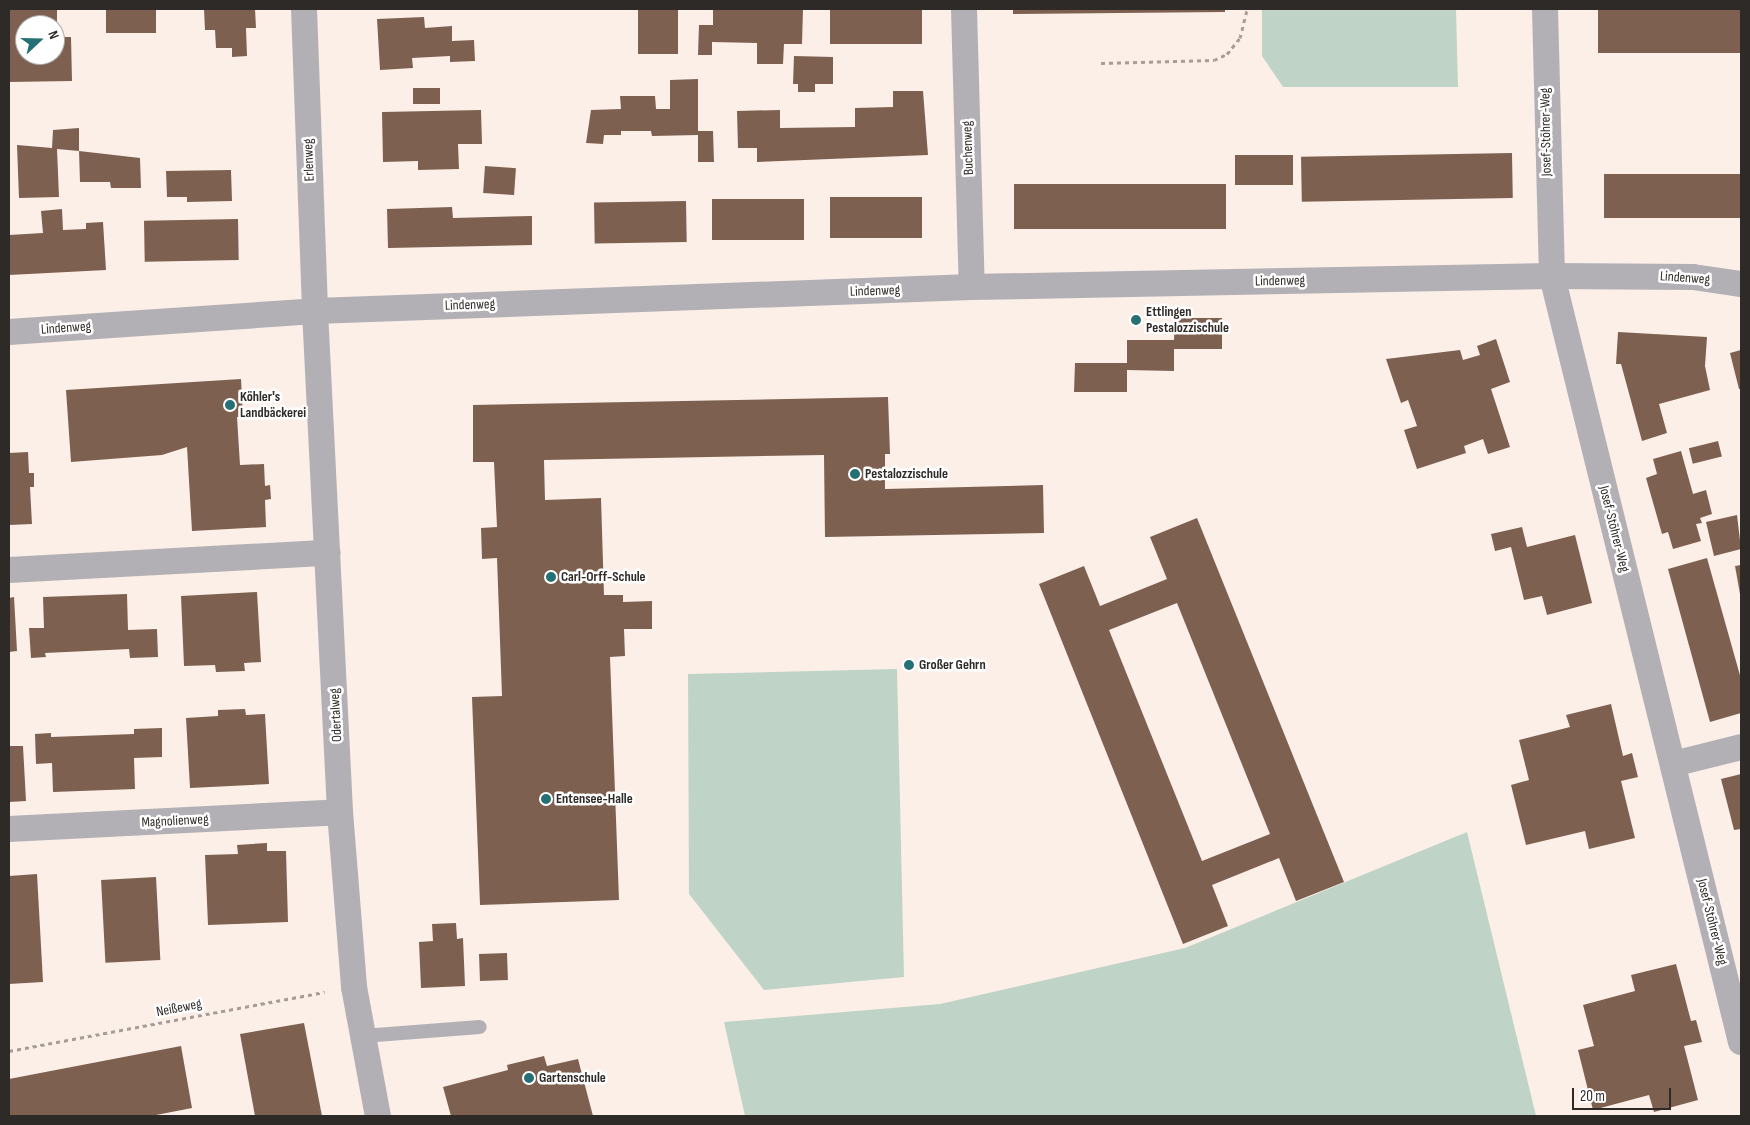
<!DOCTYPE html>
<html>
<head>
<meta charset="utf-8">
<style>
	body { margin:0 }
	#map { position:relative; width:1750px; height:1125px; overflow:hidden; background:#fbefe8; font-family:"Sofia Sans Condensed",sans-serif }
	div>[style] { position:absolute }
	.green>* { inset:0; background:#bfd4c7 }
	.building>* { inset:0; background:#7d604f; transform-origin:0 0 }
	.path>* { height:3px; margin-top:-1.5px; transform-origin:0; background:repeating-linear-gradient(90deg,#a69d98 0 4px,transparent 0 8px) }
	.lane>* { height:14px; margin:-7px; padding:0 7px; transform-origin:7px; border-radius:7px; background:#b2b0b5 }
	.street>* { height:26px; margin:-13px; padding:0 13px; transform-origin:13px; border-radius:13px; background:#b2b0b5 }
	.dots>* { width:14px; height:14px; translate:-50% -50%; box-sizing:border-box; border:2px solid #fff; border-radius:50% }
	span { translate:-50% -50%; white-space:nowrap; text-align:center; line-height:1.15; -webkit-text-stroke:5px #fff; paint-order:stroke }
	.street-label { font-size:14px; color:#2e2a27 }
	.poi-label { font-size:14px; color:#2e2a27; font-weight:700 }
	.left { translate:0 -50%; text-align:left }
	.frame { position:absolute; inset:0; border:10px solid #2e2a27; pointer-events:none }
	.north { position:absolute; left:15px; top:15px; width:50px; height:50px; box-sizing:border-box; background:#fff; border:1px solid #abaaa9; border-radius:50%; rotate:69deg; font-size:14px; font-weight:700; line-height:20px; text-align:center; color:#2e2a27 }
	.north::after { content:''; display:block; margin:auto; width:18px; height:22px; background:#257075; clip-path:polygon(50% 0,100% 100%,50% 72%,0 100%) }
	.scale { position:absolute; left:1572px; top:1088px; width:99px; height:22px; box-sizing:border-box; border:2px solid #2e2a27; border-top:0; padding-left:6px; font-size:15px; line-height:18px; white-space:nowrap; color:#2e2a27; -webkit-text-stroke:4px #fff; paint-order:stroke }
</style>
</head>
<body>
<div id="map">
	<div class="green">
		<div style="clip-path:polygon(1262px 9px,1456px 9px,1458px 87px,1283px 87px,1262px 56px)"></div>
		<div style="clip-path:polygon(897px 669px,904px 977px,764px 990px,689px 894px,688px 674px)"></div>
		<div style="clip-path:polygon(1467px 832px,1536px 1116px,745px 1116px,724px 1022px,940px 1004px,1185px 948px)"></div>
	</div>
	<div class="building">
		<div style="clip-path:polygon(evenodd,9px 9px,57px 9px,57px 37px,71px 37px,72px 81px,9px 82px,9px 9px,25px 25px,55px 25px,55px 55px,25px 55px,25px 25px)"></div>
		<div style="left:106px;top:9px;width:50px;height:24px"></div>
		<div style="clip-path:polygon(204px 9px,255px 9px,256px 28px,246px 28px,247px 56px,232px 57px,232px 48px,216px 48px,215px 30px,205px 30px)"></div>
		<div style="left:638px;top:9px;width:40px;height:45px"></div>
		<div style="clip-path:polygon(713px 9px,803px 9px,802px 44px,784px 44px,783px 64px,757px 64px,757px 43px,712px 42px,712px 55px,698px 55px,699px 25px,713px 25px)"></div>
		<div style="left:830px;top:9px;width:92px;height:35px"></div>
		<div style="clip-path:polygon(1013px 9px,1225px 9px,1225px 12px,1013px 14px)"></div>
		<div style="left:1598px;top:9px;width:143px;height:44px"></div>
		<div style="clip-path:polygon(424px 17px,425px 28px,452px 26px,452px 41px,474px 40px,475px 61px,450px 62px,450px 56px,412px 58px,413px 68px,380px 70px,377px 19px)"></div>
		<div style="clip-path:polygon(794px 56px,833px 57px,833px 84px,815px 84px,815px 92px,798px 92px,798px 84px,793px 84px)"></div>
		<div style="clip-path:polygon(698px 79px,698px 131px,713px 131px,714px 162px,698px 162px,698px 135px,652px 136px,651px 131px,621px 131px,621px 135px,604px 135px,603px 144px,586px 143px,591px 110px,621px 109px,620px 96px,655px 96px,656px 109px,670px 109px,670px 80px)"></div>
		<div style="left:440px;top:88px;width:16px;height:27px;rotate:90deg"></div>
		<div style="clip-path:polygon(893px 91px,923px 91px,928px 155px,757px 162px,757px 148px,738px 148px,737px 111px,780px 110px,780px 128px,855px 127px,855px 108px,893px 107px)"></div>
		<div style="clip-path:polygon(481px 110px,482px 144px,458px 144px,459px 169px,418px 170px,418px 161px,383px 162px,382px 112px)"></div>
		<div style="clip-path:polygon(79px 128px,79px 151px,57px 149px,59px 197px,19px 198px,17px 145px,52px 148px,53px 130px)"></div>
		<div style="clip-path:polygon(79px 151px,140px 158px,141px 188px,111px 188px,110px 182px,80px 182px)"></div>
		<div style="left:1512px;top:153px;width:45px;height:211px;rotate:89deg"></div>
		<div style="left:1235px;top:155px;width:58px;height:30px"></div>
		<div style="left:485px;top:166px;width:31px;height:27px;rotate:4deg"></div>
		<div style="clip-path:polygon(231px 170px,232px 201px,187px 202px,187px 197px,167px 197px,166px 171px)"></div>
		<div style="left:1741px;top:174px;width:44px;height:137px;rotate:90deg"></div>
		<div style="left:1226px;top:184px;width:45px;height:212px;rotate:90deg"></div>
		<div style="left:830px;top:197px;width:92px;height:41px"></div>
		<div style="left:804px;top:199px;width:41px;height:92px;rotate:90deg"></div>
		<div style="left:686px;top:201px;width:41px;height:92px;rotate:89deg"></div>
		<div style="clip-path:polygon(452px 207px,453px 218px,532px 216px,532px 245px,388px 248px,387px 209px)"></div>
		<div style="clip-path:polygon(62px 209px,63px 230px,86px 229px,86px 223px,103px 222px,106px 270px,9px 275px,9px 235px,43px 233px,41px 211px)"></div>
		<div style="left:238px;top:219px;width:41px;height:94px;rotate:89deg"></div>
		<div style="clip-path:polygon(1175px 318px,1222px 318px,1222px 349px,1174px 349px,1174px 371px,1127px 370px,1127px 392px,1074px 392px,1075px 363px,1127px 363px,1127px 340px,1174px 340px)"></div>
		<div style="clip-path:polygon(1618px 332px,1707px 337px,1705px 366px,1710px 390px,1659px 404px,1667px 433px,1642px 441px,1621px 364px,1616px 364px)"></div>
		<div style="clip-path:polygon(1496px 339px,1510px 382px,1491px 389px,1510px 447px,1488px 454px,1483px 439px,1464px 446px,1466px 453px,1417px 469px,1404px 430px,1417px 426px,1408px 400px,1401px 403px,1386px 359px,1460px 350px,1463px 360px,1480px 355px,1477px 346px)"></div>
		<div style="clip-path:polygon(1741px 350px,1741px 389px,1739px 389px,1730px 353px)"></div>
		<div style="clip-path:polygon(241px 379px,243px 417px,237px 417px,240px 465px,264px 464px,265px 486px,270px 485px,271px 499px,265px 500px,266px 527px,192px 531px,187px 447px,162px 455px,71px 462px,66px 390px)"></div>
		<div style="clip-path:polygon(888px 397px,890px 454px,885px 454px,885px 489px,1043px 485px,1044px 533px,825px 537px,824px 455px,544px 460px,545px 500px,601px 498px,604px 595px,623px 595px,623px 602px,652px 601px,652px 629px,624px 629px,625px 656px,610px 657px,619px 900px,480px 905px,472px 697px,502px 696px,497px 558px,482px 559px,481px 528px,497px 527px,494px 462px,473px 462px,473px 405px)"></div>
		<div style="left:1718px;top:441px;width:16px;height:30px;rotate:76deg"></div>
		<div style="clip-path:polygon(1681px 451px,1693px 494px,1706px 490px,1712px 514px,1700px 518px,1702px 523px,1696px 524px,1701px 541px,1673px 549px,1668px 532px,1662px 534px,1646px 478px,1657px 474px,1653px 459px)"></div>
		<div style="clip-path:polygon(28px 452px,29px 473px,34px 473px,34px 487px,30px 487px,32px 524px,9px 525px,9px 453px)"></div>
		<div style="clip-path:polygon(1737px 515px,1741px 549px,1714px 556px,1706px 522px)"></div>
		<div style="clip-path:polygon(evenodd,1197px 518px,1344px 882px,1296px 901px,1279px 858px,1212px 885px,1228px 926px,1183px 944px,1039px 584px,1084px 566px,1100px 606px,1167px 579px,1150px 537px,1197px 518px,1177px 603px,1270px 834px,1202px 861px,1109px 630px,1177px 603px)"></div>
		<div style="clip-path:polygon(1522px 527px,1527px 547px,1575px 535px,1592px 603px,1547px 615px,1542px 596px,1524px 600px,1511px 547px,1495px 551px,1491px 534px)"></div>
		<div style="clip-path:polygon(1707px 558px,1741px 679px,1741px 713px,1710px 722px,1668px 569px)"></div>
		<div style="clip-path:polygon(1741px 565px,1741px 594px,1740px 594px,1735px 566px)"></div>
		<div style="clip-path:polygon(257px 592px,261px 662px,244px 663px,245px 671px,216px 672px,215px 665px,184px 666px,181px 596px)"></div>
		<div style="clip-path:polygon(127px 594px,128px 630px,157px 629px,158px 657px,130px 658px,129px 649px,45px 653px,46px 657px,31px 658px,29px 628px,44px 628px,43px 597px)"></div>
		<div style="clip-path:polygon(14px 597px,17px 651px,9px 652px,9px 598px)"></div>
		<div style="clip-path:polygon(1611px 704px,1623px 756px,1632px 753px,1638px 777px,1621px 781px,1635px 838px,1589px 849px,1585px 831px,1526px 845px,1511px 785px,1529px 780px,1519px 740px,1570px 727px,1566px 715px)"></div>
		<div style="clip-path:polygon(245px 709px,246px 715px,265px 714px,269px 784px,190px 788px,186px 718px,218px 716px,218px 710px)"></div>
		<div style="clip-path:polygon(162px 728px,162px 757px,134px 758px,135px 789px,53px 792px,52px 763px,36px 764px,35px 734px,51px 733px,51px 737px,134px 734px,134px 729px)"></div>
		<div style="clip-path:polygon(9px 746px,23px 746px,26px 801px,9px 802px)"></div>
		<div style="clip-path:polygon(1741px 774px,1741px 829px,1734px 830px,1721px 779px)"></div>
		<div style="clip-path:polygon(267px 843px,267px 851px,286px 851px,288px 922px,208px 925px,205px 855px,238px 854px,237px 845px)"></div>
		<div style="clip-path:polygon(37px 874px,43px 982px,9px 984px,9px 876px)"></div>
		<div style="left:156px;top:877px;width:83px;height:55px;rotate:87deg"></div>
		<div style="clip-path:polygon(456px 923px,457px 939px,463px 938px,465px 986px,421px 988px,419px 942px,433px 941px,432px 924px)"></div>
		<div style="left:507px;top:953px;width:27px;height:28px;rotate:88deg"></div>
		<div style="clip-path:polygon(1676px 964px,1691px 1021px,1696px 1020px,1702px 1042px,1684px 1046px,1698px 1100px,1654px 1112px,1649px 1095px,1593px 1110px,1578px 1050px,1594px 1046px,1583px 1005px,1635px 991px,1631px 975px)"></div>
		<div style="clip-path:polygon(304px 1023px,322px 1116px,255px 1116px,240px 1034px)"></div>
		<div style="clip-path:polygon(181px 1046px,192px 1108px,151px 1116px,9px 1116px,9px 1079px)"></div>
		<div style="clip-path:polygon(544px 1056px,547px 1066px,578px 1059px,593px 1116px,451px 1116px,443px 1087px,508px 1070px,507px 1065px)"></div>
	</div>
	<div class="path">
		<div style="left:1101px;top:63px;width:113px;rotate:-1.5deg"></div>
		<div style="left:1214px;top:60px;width:14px;rotate:-25deg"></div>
		<div style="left:1227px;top:54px;width:21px;rotate:-51deg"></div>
		<div style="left:1240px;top:38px;width:30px;rotate:-76deg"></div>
		<div style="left:9px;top:1051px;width:321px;rotate:-10.6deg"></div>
	</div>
	<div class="lane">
		<div style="left:363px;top:1036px;width:117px;rotate:-4.4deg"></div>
	</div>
	<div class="street">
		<div style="left:304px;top:9px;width:302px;rotate:87.9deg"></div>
		<div style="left:315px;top:311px;width:502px;rotate:87.14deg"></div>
		<div style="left:340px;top:812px;width:176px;rotate:85.4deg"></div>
		<div style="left:354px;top:987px;width:131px;rotate:79.5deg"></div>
		<div style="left:964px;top:9px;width:278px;rotate:88.4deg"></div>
		<div style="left:1545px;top:9px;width:267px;rotate:88.5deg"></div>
		<div style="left:1552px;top:276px;width:789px;rotate:76.14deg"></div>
		<div style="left:9px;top:332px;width:307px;rotate:-3.9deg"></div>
		<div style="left:315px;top:311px;width:657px;rotate:-2.09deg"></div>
		<div style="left:972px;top:287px;width:580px;rotate:-1.09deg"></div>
		<div style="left:1552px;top:276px;width:141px;rotate:0.4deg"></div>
		<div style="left:1693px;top:277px;width:49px;rotate:8.3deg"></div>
		<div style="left:9px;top:570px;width:319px;rotate:-3.1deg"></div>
		<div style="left:1673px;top:764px;width:70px;rotate:-14deg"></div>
		<div style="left:9px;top:829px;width:331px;rotate:-2.9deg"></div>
	</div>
	<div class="dots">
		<div style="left:1136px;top:320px;background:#257075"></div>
		<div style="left:230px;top:405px;background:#257075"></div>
		<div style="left:855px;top:474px;background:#257075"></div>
		<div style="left:551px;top:577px;background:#257075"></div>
		<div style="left:909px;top:665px;background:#257075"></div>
		<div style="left:546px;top:799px;background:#257075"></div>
		<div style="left:529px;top:1078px;background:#257075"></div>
	</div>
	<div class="street-label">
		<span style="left:1546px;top:132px;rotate:-91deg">Josef-Stöhrer-Weg</span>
		<span style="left:968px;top:148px;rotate:-92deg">Buchenweg</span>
		<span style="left:309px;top:160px;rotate:-92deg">Erlenweg</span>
		<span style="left:1685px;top:278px;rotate:4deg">Lindenweg</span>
		<span style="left:1280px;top:281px;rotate:-1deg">Lindenweg</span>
		<span style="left:875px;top:291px;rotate:-2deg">Lindenweg</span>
		<span style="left:470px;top:305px;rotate:-2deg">Lindenweg</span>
		<span style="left:66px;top:328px;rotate:-4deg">Lindenweg</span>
		<span style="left:1614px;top:529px;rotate:76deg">Josef-Stöhrer-Weg</span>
		<span style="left:336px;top:715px;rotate:-93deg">Odertalweg</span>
		<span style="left:175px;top:821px;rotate:-3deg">Magnolienweg</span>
		<span style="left:1712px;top:922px;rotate:76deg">Josef-Stöhrer-Weg</span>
		<span style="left:179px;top:1008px;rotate:-11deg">Neißeweg</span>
	</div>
	<div class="poi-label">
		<span class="left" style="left:1146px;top:320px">Ettlingen<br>Pestalozzischule</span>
		<span class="left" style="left:240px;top:405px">Köhler's<br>Landbäckerei</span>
		<span class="left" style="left:865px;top:474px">Pestalozzischule</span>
		<span class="left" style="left:561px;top:577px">Carl-Orff-Schule</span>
		<span class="left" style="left:919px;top:665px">Großer Gehrn</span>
		<span class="left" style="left:556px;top:799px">Entensee-Halle</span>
		<span class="left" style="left:539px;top:1078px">Gartenschule</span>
	</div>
	<div class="frame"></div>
	<div class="north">N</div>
	<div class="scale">20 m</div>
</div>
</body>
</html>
